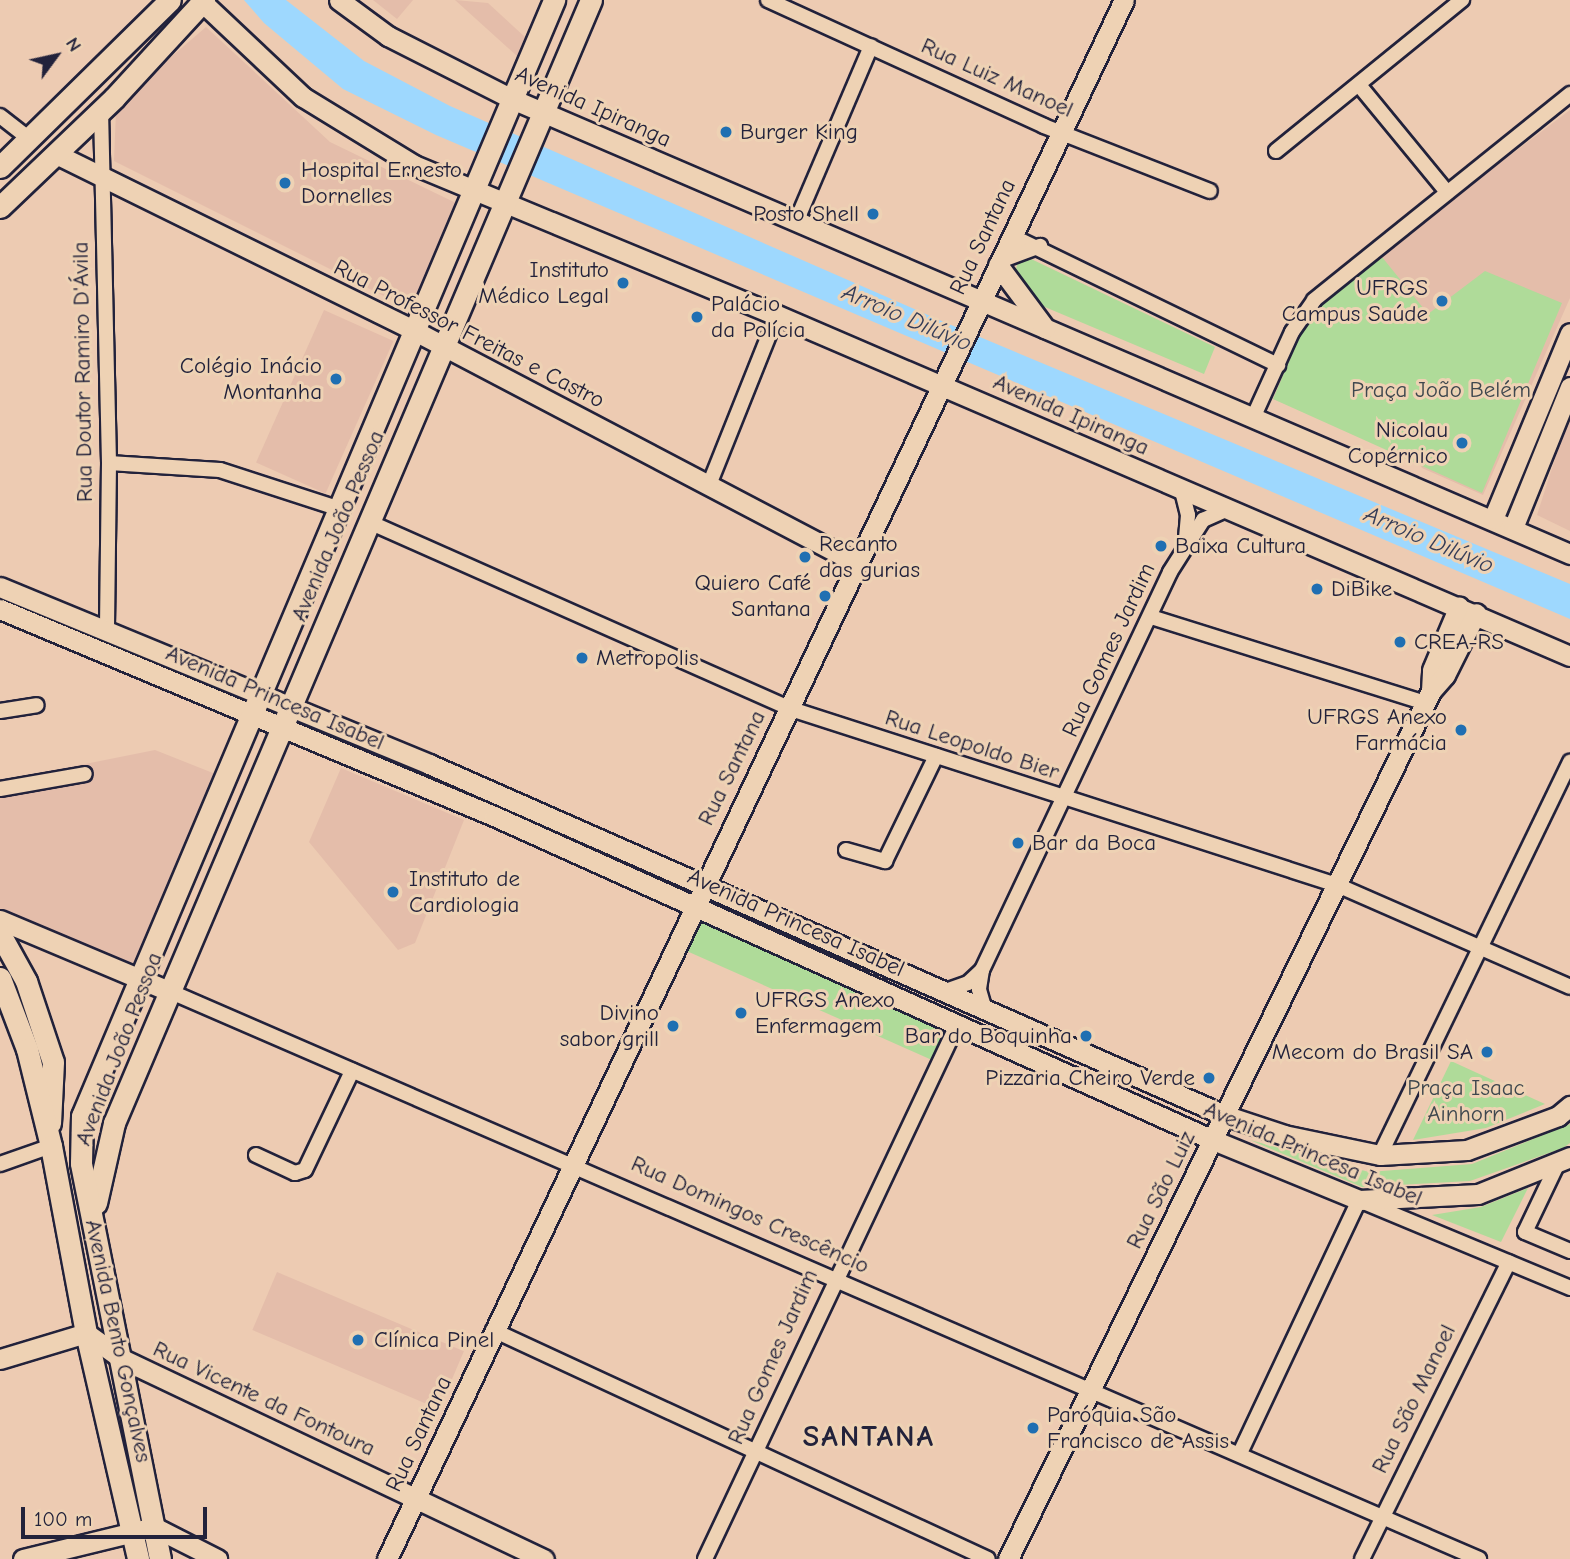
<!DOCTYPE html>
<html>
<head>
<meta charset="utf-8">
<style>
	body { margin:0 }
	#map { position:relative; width:1570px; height:1559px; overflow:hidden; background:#edcbb2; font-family:"Comic Neue",sans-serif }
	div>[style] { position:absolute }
	.built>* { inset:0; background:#e4bdaa; transform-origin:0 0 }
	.green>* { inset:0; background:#afdb99; transform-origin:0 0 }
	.water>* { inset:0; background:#9ed8fe }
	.roads { filter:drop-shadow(2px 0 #22223b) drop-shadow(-2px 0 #22223b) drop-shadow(0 2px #22223b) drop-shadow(0 -2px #22223b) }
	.street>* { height:14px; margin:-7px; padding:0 7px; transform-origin:7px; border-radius:7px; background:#eed2b4 }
	.secondary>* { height:19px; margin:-9.5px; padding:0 9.5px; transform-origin:9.5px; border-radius:9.5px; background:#eed2b4 }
	.primary>* { height:21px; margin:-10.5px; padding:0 10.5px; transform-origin:10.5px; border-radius:10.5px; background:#eed2b4 }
	.dots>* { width:19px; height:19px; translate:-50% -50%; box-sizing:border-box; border:4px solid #eed2b4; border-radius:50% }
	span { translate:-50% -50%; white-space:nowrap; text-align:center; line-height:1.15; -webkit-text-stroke:6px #eed2b4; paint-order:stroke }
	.street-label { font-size:23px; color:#22223b }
	.poi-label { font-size:23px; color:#22223b }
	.left { translate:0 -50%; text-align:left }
	.right { translate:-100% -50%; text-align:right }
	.park-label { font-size:23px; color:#3e474e }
	.water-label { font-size:24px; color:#353d58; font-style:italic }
	.district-label { font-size:30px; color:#22223b; font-weight:700; letter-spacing:2px }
	.north { position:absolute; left:21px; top:21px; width:70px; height:70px; -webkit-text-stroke:5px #eed2b4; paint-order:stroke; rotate:57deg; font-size:19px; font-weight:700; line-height:28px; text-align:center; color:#22223b }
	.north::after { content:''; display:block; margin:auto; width:24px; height:32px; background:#22223b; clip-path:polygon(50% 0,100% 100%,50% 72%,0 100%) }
	.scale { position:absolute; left:21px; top:1507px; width:186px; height:32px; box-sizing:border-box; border:4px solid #22223b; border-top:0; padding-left:9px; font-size:21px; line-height:24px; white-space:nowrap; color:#22223b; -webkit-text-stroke:5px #eed2b4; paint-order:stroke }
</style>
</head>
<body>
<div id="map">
	<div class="built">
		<div style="clip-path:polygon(373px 0,413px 0,397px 19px)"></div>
		<div style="clip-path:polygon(455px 0,488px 3px,525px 37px,517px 56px)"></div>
		<div style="clip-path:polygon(206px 27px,330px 142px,458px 204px,410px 309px,114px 161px,116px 111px,121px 100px)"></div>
		<div style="clip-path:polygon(1570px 110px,1570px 298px,1483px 495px,1422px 468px,1405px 441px,1394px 449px,1273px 399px,1312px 305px)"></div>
		<div style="left:324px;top:310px;width:76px;height:167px;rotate:24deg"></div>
		<div style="clip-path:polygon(1570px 412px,1570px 531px,1537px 515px)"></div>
		<div style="clip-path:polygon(155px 750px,218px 775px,135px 970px,0 910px,0 781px)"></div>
		<div style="clip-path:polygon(341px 768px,464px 820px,415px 943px,398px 950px,309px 842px)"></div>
		<div style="left:277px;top:1272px;width:203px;height:63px;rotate:23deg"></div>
	</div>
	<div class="green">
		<div style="clip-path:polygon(1027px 257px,1215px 347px,1204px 374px,1033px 302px,1015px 273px,1018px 261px)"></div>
		<div style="clip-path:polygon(1382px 257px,1428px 314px,1485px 271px,1562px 303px,1482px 493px,1273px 399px,1313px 305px)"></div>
		<div style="left:699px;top:917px;width:271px;height:36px;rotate:24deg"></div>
		<div style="clip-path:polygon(1451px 1061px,1545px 1104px,1486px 1128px,1413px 1140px)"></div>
		<div style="clip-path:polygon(1570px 1124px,1570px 1143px,1563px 1148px,1470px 1181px,1362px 1187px,1250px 1140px,1369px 1172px,1472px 1164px)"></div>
		<div style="clip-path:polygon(1528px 1188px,1501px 1242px,1432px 1215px,1481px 1207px)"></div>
	</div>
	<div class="water">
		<div style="clip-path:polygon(244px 0,286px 0,364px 61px,450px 106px,944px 322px,1570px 584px,1570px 619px,436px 135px,343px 89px,264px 23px)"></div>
	</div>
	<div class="roads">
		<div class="street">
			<div style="left:768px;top:0;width:303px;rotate:24.5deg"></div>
			<div style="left:1044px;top:126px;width:178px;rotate:21.4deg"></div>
			<div style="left:1359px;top:85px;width:139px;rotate:50.6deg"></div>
			<div style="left:101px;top:110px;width:353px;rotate:88.7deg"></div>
			<div style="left:109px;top:463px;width:170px;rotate:90.7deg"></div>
			<div style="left:0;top:116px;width:37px;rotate:38deg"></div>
			<div style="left:1276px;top:151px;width:240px;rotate:-39.1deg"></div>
			<div style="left:796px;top:222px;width:191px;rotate:-66.9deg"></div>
			<div style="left:1012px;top:236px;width:296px;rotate:25.9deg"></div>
			<div style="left:1000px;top:261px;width:43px;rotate:-20.6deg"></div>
			<div style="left:1253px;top:418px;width:94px;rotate:-65.6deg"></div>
			<div style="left:1292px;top:332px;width:39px;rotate:-55deg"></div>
			<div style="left:1314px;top:300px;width:329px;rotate:-38.8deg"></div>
			<div style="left:109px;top:463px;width:111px;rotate:3.6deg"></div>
			<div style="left:220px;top:470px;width:123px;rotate:18deg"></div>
			<div style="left:709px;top:485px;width:183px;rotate:-68.2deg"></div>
			<div style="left:1182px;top:491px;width:25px;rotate:76deg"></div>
			<div style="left:1188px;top:515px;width:25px;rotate:95deg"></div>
			<div style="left:369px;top:522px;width:458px;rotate:23.9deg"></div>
			<div style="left:788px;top:708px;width:577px;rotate:17.87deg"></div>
			<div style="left:1337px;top:885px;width:254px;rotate:23.6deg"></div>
			<div style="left:1151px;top:617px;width:287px;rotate:17.4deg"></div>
			<div style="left:0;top:711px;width:37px;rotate:-9deg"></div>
			<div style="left:0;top:789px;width:86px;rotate:-10deg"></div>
			<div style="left:846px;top:850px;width:41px;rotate:15.8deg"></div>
			<div style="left:885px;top:861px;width:117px;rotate:-64.1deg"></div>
			<div style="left:948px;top:990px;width:21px;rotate:-19deg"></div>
			<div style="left:968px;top:983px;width:19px;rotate:-43deg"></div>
			<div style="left:169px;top:991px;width:1428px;rotate:23.44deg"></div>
			<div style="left:984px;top:1007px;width:19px;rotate:-106deg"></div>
			<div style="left:979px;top:989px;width:19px;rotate:-81deg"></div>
			<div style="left:982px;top:970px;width:440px;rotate:-64.7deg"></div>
			<div style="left:1170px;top:572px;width:62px;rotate:-57.6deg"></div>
			<div style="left:1203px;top:520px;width:24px;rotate:-24deg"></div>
			<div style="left:256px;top:1155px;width:43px;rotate:24.8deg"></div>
			<div style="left:295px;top:1173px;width:10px;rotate:-17deg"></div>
			<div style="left:305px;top:1170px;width:110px;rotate:-64.6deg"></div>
			<div style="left:1380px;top:1155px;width:437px;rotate:-64.2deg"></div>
			<div style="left:0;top:1164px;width:54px;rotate:-19.4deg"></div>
			<div style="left:1556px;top:1167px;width:72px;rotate:115.5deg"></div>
			<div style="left:1525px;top:1232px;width:49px;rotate:22.9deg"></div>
			<div style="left:493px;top:1330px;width:545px;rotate:24.83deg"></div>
			<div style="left:1240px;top:1453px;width:280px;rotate:-64.8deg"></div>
			<div style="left:1359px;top:1200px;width:229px;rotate:22.6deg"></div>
			<div style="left:705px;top:1559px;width:593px;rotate:-64.73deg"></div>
			<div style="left:1362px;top:1559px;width:331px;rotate:-63.7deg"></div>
		</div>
		<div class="secondary">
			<div style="left:200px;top:0;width:141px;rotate:43.3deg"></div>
			<div style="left:303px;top:97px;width:130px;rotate:31.5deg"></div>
			<div style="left:414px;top:165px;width:393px;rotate:22.5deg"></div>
			<div style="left:777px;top:315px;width:863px;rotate:23.27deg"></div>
			<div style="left:339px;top:0;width:61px;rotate:36.3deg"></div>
			<div style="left:388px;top:36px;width:139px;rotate:26.9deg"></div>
			<div style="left:512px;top:99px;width:1152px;rotate:23.27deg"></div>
			<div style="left:56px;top:154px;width:398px;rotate:26.2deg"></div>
			<div style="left:413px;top:330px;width:501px;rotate:27.69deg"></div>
			<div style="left:998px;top:265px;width:79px;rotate:53.3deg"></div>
			<div style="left:1493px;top:519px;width:201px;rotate:-67.5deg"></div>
			<div style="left:1513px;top:528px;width:152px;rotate:-68deg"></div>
			<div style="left:0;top:587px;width:464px;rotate:22.4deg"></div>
			<div style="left:429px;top:764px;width:869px;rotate:23.82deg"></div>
			<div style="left:1224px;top:1115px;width:63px;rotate:18.4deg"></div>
			<div style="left:1284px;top:1135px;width:98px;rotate:11.8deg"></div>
			<div style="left:1380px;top:1155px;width:87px;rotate:-3.3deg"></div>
			<div style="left:1467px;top:1150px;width:97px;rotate:-20.5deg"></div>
			<div style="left:1558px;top:1116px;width:16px;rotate:-40deg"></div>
			<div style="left:0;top:609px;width:536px;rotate:22.74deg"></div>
			<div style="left:494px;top:816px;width:789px;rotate:24.26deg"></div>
			<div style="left:1213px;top:1140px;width:158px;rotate:22.3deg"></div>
			<div style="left:1359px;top:1200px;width:119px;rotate:-2.9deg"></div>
			<div style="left:1478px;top:1194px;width:99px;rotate:-21.9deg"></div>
			<div style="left:1431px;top:691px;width:21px;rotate:-87deg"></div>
			<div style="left:1432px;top:670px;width:69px;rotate:-67.1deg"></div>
			<div style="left:0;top:920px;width:183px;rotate:22.8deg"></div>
			<div style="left:0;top:1359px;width:90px;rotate:-16.8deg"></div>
			<div style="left:86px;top:1333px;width:44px;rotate:35.8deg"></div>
			<div style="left:122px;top:1359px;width:467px;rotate:25.4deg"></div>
			<div style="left:23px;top:1559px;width:135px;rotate:-13.7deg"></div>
			<div style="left:154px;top:1527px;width:71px;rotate:26.9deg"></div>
			<div style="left:387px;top:1559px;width:1724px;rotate:-64.7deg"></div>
			<div style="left:1008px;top:1559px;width:966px;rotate:-64.02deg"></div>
			<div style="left:1431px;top:691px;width:21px;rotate:-49deg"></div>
			<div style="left:1445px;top:675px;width:69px;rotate:-63.4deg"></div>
		</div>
		<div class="primary">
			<div style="left:0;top:167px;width:238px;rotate:-44.5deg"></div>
			<div style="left:0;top:207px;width:158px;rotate:-43.7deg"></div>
			<div style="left:114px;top:98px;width:133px;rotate:-47.4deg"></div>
			<div style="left:0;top:934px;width:54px;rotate:61deg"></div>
			<div style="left:26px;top:981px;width:85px;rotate:71.6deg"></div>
			<div style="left:53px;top:1062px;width:61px;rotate:92.8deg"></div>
			<div style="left:0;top:978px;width:76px;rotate:69.2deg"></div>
			<div style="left:27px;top:1049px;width:100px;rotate:76.1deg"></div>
			<div style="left:51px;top:1146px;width:190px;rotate:79.4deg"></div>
			<div style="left:86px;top:1333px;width:232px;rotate:77deg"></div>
			<div style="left:96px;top:1203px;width:82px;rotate:-77.3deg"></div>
			<div style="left:114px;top:1123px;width:1220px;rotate:-66.99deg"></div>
			<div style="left:160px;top:1559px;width:404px;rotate:-101.3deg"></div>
			<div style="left:81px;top:1163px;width:47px;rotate:-88.8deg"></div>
			<div style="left:82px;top:1116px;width:1212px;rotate:-67.07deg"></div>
		</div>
	</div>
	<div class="dots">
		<div style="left:726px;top:132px;background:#1f6fb2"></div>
		<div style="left:285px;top:183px;background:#1f6fb2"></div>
		<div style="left:873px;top:214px;background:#1f6fb2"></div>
		<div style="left:623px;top:283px;background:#1f6fb2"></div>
		<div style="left:1442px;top:301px;background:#1f6fb2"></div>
		<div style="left:697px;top:317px;background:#1f6fb2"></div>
		<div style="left:336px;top:379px;background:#1f6fb2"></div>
		<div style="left:1462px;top:443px;background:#1f6fb2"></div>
		<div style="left:1161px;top:546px;background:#1f6fb2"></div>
		<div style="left:805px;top:557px;background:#1f6fb2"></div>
		<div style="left:1317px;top:589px;background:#1f6fb2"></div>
		<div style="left:825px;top:596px;background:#1f6fb2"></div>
		<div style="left:1400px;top:642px;background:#1f6fb2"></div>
		<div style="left:582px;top:658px;background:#1f6fb2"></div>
		<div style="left:1461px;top:730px;background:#1f6fb2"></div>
		<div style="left:1018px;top:843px;background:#1f6fb2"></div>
		<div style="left:393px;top:892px;background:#1f6fb2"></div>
		<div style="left:741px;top:1013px;background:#1f6fb2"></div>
		<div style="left:673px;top:1026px;background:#1f6fb2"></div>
		<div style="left:1086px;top:1036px;background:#1f6fb2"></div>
		<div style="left:1487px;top:1052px;background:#1f6fb2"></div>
		<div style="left:1209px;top:1078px;background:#1f6fb2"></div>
		<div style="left:358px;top:1340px;background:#1f6fb2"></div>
		<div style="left:1033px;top:1428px;background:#1f6fb2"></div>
	</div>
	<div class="street-label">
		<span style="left:997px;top:78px;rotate:24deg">Rua Luiz Manoel</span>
		<span style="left:593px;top:107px;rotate:24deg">Avenida Ipiranga</span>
		<span style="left:983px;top:237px;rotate:-65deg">Rua Santana</span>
		<span style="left:469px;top:334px;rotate:27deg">Rua Professor Freitas e Castro</span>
		<span style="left:83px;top:372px;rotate:-91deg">Rua Doutor Ramiro D'Ávila</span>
		<span style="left:1071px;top:415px;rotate:24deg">Avenida Ipiranga</span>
		<span style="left:338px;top:526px;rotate:-67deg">Avenida João Pessoa</span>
		<span style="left:1109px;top:650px;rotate:-65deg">Rua Gomes Jardim</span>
		<span style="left:275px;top:698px;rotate:23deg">Avenida Princesa Isabel</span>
		<span style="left:972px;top:745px;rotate:18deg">Rua Leopoldo Bier</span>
		<span style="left:732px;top:768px;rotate:-64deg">Rua Santana</span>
		<span style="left:796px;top:923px;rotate:24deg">Avenida Princesa Isabel</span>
		<span style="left:119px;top:1049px;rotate:-69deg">Avenida João Pessoa</span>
		<span style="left:1313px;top:1154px;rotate:23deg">Avenida Princesa Isabel</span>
		<span style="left:1161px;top:1190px;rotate:-64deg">Rua São Luiz</span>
		<span style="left:750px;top:1215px;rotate:24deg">Rua Domingos Crescêncio</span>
		<span style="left:118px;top:1341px;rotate:78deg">Avenida Bento Gonçalves</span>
		<span style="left:773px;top:1357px;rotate:-66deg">Rua Gomes Jardim</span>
		<span style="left:264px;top:1399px;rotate:25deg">Rua Vicente da Fontoura</span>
		<span style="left:1414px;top:1399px;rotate:-64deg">Rua São Manoel</span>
		<span style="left:419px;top:1434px;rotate:-65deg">Rua Santana</span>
	</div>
	<div class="poi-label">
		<span class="left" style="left:740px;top:132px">Burger King</span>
		<span class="left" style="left:301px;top:183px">Hospital Ernesto<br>Dornelles</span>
		<span class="right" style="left:859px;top:214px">Posto Shell</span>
		<span class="right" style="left:609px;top:283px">Instituto<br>Médico Legal</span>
		<span class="right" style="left:1428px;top:301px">UFRGS<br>Campus Saúde</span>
		<span class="left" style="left:711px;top:317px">Palácio<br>da Polícia</span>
		<span class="right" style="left:322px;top:379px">Colégio Inácio<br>Montanha</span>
		<span class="right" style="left:1448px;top:443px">Nicolau<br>Copérnico</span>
		<span class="left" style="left:819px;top:557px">Recanto<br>das gurias</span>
		<span class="left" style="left:1175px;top:546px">Baixa Cultura</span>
		<span class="right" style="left:811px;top:596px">Quiero Café<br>Santana</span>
		<span class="left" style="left:1331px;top:589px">DiBike</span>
		<span class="left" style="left:1414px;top:642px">CREA-RS</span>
		<span class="left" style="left:596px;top:658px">Metropolis</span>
		<span class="right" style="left:1447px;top:730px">UFRGS Anexo<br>Farmácia</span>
		<span class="left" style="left:1032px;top:843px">Bar da Boca</span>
		<span class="left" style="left:409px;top:892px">Instituto de<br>Cardiologia</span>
		<span class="left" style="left:755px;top:1013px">UFRGS Anexo<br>Enfermagem</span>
		<span class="right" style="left:659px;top:1026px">Divino<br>sabor grill</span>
		<span class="right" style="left:1072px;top:1036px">Bar do Boquinha</span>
		<span class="right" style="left:1473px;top:1052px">Mecom do Brasil SA</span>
		<span class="right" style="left:1195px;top:1078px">Pizzaria Cheiro Verde</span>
		<span class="left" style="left:374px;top:1340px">Clínica Pinel</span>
		<span class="left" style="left:1047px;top:1428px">Paróquia São<br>Francisco de Assis</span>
	</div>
	<div class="park-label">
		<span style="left:1441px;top:390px">Praça João Belém</span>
		<span style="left:1466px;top:1101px">Praça Isaac<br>Ainhorn</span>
	</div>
	<div class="water-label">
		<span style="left:907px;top:318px;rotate:23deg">Arroio Dilúvio</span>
		<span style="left:1429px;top:540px;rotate:23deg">Arroio Dilúvio</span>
	</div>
	<div class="district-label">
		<span style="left:869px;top:1437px">SANTANA</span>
	</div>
	<div class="north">N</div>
	<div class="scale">100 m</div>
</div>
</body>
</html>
